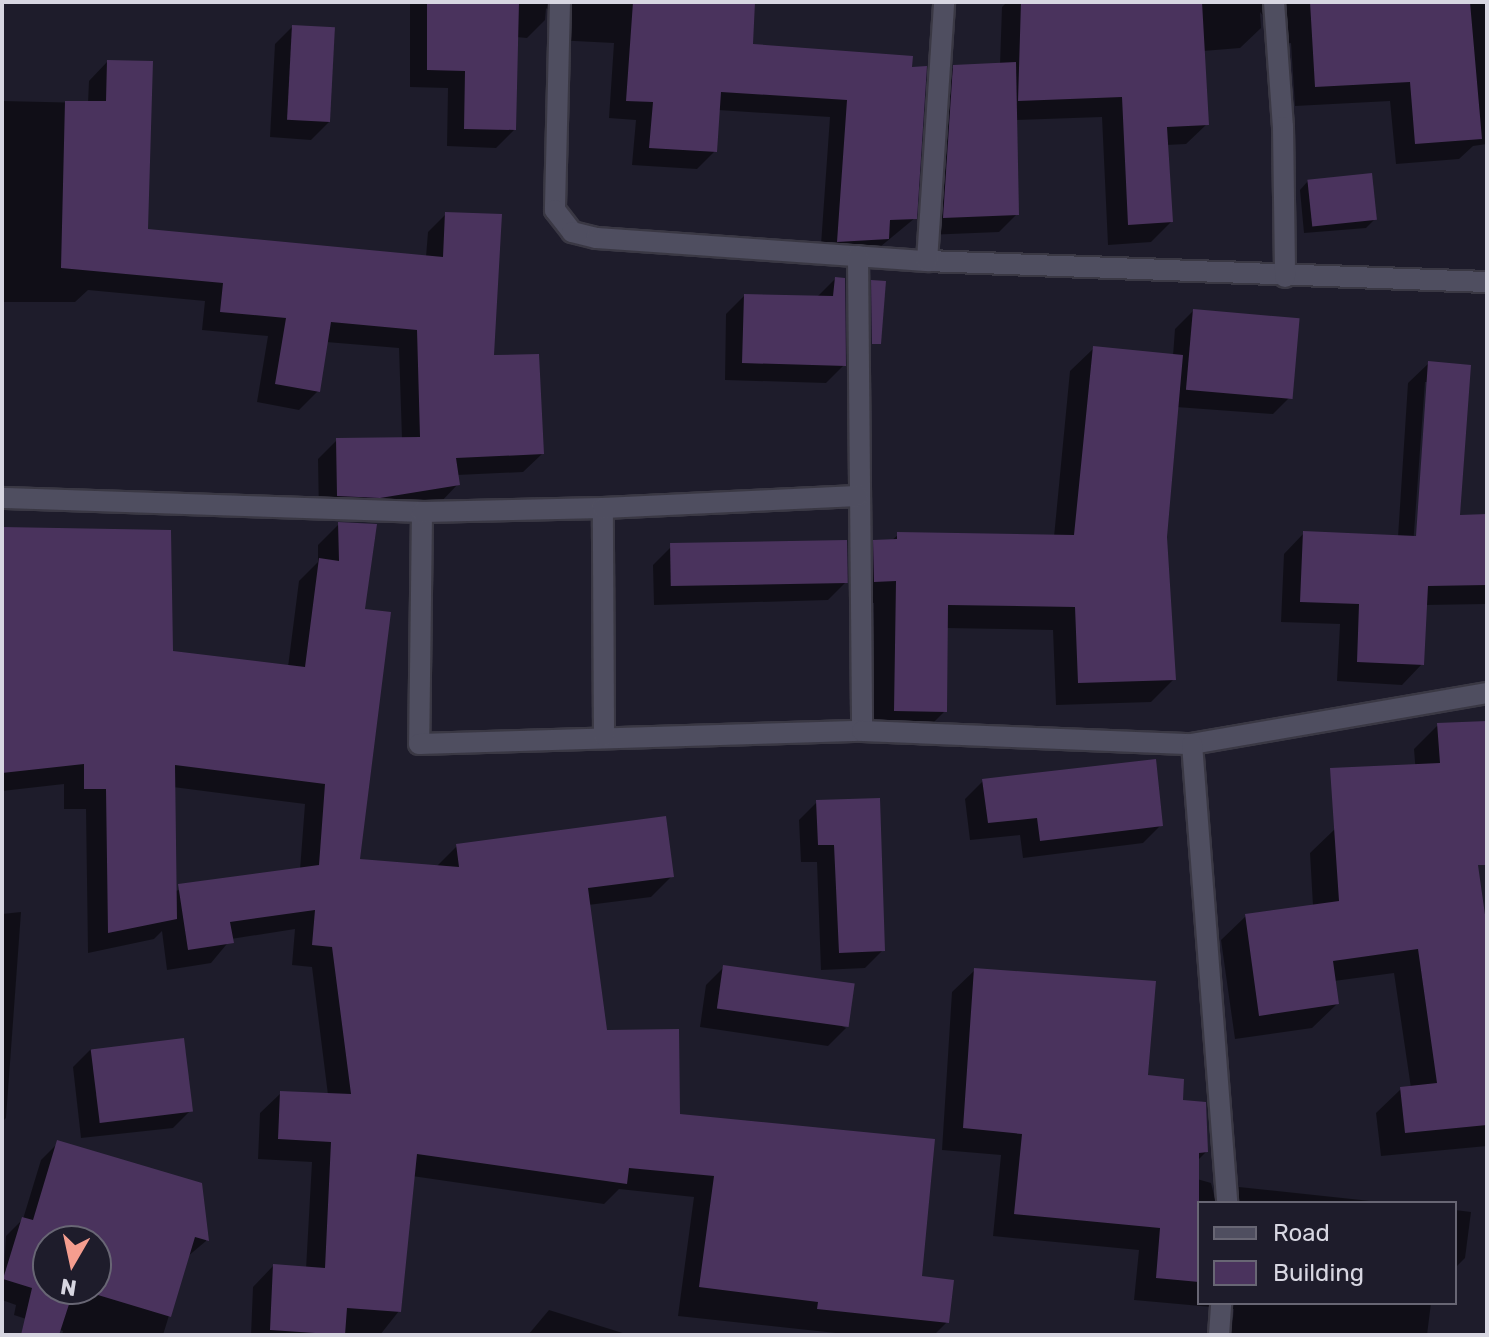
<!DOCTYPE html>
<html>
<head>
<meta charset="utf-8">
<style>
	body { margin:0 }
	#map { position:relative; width:1489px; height:1337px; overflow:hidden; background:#1e1c2b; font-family:Rubik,sans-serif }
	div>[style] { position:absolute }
	.shadow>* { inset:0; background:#0007 }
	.building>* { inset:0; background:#4a335d; transform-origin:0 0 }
	.roads { filter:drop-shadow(2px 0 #3a3844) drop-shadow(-2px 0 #3a3844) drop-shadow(0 2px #3a3844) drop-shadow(0 -2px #3a3844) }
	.street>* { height:20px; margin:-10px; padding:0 10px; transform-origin:10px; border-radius:10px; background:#4f4e60 }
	span { translate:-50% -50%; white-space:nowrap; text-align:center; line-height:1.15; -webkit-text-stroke:8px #1e1c2b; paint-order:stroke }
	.frame { position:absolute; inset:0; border:4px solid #d7d6e1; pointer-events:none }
	.legend { position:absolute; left:1197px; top:1201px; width:260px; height:104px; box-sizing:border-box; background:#1e1c2b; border:2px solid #686674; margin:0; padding:10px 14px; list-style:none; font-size:24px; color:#d7d6e1 }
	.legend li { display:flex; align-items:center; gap:16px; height:40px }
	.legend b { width:40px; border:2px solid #686674 }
	.north { position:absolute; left:32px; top:1225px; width:80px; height:80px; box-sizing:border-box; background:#1e1c2b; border:2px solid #686674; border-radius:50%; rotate:189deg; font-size:22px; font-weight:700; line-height:32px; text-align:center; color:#d7d6e1 }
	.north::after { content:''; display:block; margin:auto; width:28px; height:36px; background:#f59d8f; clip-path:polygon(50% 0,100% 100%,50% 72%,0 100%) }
</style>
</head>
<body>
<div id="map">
	<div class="shadow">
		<div style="clip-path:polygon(410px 2px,753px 2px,751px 46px,911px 57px,915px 218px,869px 256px,820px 259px,830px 117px,718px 110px,715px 151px,697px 169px,632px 165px,636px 120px,609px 118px,614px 43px,555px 40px,554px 15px,546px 8px,545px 20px,527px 38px,516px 37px,514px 130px,496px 148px,447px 146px,448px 88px,410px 87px)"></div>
		<div style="clip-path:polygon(1007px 2px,1487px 2px,1487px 144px,1473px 146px,1459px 159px,1396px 164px,1390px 101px,1295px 106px,1291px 43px,1269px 45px,1267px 21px,1260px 12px,1261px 28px,1240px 48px,1203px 51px,1207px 124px,1186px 144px,1166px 145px,1171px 222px,1151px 242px,1108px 245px,1102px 117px,1015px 120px,1017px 214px,999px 232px,926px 235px,936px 85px,954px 67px,1000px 65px,1002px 7px)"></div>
		<div style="clip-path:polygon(293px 26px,329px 122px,311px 140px,270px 137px,275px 44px)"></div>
		<div style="clip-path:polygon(107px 62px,146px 231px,426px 257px,428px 232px,446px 214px,492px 357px,542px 454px,523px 472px,457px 475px,458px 484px,440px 503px,319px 514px,318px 459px,337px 440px,402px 439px,399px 348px,326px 342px,318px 391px,299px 410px,257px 402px,268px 336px,202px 330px,205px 301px,88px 290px,75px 302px,2px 302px,2px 101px,88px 103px,89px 81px)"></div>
		<div style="clip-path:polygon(1308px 181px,1375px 219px,1366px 228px,1304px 233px,1300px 190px)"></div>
		<div style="clip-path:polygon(835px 279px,844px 365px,826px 383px,725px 380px,726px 314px,744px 296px,816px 298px)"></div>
		<div style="clip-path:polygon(1193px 311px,1291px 396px,1273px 414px,1176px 407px,1165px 537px,1174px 679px,1151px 702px,1056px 705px,1053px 630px,946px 628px,945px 711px,922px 734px,872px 733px,874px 603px,852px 604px,851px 564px,874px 541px,891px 541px,898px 535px,1054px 537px,1070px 371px,1093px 349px,1173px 356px,1175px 329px)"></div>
		<div style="clip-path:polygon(evenodd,1429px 363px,1457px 517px,1487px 516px,1487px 604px,1425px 605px,1422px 664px,1402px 685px,1337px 681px,1340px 624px,1281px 622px,1284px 554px,1304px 533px,1398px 537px,1408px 383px,1429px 363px,1425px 382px,1429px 382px,1417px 546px,1413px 546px,1425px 382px)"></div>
		<div style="clip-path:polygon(evenodd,339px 524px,363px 611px,358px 861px,436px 867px,457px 846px,672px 876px,651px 897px,588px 905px,605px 1032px,678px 1116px,920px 1278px,947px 1322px,934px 1335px,854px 1335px,678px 1316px,694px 1197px,619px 1189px,604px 1204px,412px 1176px,399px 1311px,380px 1335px,251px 1335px,253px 1287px,273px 1266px,306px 1269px,312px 1162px,258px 1159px,260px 1113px,281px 1093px,328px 1095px,312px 967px,292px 965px,295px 929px,231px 939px,211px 963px,167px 970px,162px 931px,154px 939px,88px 953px,86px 809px,64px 809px,64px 784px,2px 791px,2px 529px,171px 652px,288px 667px,299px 581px,318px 562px,318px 545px,339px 524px,173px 787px,305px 804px,300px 870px,174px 891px,173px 787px)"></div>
		<div style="clip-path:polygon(671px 547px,846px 582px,828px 600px,654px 605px,653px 565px)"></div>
		<div style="clip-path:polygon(1487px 723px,1487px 808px,1419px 813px,1414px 749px,1438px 725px)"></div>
		<div style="clip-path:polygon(983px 781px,1161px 825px,1143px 843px,1023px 858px,1020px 835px,970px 840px,965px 799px)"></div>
		<div style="clip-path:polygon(817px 802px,883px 950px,865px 968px,821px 970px,817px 862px,801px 862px,799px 820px)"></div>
		<div style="clip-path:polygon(1335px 829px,1487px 944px,1487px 1146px,1381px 1156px,1376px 1113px,1401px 1089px,1411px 1088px,1394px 973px,1334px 981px,1337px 1004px,1312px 1028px,1235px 1039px,1221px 940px,1246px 916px,1313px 906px,1310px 853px)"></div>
		<div style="clip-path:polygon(21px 912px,6px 1118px,2px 1122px,2px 914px)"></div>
		<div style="clip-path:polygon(724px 967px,846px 1028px,828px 1046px,700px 1027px,706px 985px)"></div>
		<div style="clip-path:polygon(975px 970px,1181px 1101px,1206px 1152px,1183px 1175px,1211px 1183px,1216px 1203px,1199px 1203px,1199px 1303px,1431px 1303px,1427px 1335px,1231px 1335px,1234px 1309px,1134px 1300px,1139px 1250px,993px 1236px,1001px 1155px,942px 1150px,952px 992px)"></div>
		<div style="clip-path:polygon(91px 1049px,191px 1110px,173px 1128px,81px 1138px,73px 1067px)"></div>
		<div style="clip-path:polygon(evenodd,58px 1143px,200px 1184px,206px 1241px,187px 1257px,163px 1335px,62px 1335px,63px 1331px,14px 1315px,16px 1305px,2px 1300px,6px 1236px,23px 1219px,41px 1160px,58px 1143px,48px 1241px,96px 1241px,96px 1289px,48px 1289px,48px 1241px)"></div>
		<div style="clip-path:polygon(1239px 1187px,1389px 1203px,1223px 1203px)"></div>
		<div style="clip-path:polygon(1455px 1210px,1471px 1212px,1465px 1258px,1455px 1268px)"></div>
		<div style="clip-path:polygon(549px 1310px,629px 1335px,528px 1335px)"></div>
	</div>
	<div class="building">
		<div style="clip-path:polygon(427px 2px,519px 2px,516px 130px,464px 129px,465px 71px,427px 70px)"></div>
		<div style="clip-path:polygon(633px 2px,755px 2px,753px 44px,913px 56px,912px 67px,927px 66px,917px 219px,890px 220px,889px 239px,837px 242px,847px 100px,721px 92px,717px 152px,649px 148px,653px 102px,626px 101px)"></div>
		<div style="clip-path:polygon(1021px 2px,1202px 2px,1209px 125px,1167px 127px,1173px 222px,1128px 225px,1122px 97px,1018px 101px)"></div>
		<div style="clip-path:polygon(1310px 2px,1470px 2px,1482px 139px,1415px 144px,1410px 82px,1315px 87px)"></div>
		<div style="left:292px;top:25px;width:43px;height:95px;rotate:3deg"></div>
		<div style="clip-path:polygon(107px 60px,153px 61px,148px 229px,443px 257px,445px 212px,502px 214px,494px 355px,539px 354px,544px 454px,456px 458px,460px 485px,380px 498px,337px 496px,336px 438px,420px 437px,417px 330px,331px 322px,320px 392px,275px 384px,286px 318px,220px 312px,223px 283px,61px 268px,65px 101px,106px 101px)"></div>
		<div style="clip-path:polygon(1016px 62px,1019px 215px,943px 218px,953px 65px)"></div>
		<div style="left:1372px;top:173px;width:47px;height:65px;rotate:84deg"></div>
		<div style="clip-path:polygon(835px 277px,845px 278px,846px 366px,742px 363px,744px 294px,833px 296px)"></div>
		<div style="clip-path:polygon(871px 280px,886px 281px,881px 344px,872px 344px)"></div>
		<div style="left:1193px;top:309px;width:107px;height:81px;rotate:5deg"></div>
		<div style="clip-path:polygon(1093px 346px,1183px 355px,1167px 537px,1176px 680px,1078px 683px,1075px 607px,948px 605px,947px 712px,894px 711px,896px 581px,874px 582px,873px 540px,897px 539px,897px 532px,1074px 535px)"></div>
		<div style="clip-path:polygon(1428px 361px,1471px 365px,1460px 515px,1487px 514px,1487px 585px,1428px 586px,1424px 665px,1357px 662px,1359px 604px,1300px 602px,1303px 531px,1416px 536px)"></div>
		<div style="clip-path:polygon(338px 522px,377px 524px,365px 609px,391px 612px,360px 859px,459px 867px,456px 844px,666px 816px,674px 877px,588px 888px,607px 1030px,679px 1029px,680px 1114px,935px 1139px,922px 1276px,954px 1280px,949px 1323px,817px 1309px,818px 1302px,699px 1287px,714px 1176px,629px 1168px,627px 1184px,417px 1154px,401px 1312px,347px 1308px,345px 1335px,270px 1330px,273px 1264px,325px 1268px,331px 1142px,278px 1139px,280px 1091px,351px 1094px,332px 947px,312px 945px,315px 910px,230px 922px,234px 943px,188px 950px,178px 884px,319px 865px,325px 784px,175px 765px,177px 919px,108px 933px,106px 789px,84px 789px,84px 764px,2px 773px,2px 527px,171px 530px,173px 651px,305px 667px,319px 558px,339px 561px)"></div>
		<div style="left:847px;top:540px;width:43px;height:177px;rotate:89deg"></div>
		<div style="clip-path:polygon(1487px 721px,1487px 865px,1478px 865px,1487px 929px,1487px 1125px,1405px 1133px,1400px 1087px,1437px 1083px,1418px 949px,1333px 961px,1339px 1004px,1259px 1016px,1245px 914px,1339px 901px,1330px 768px,1440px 763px,1437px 723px)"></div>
		<div style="clip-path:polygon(1156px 759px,1163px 826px,1040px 841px,1037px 818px,988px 823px,982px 779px)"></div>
		<div style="clip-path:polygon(880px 798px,885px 951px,839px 953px,834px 845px,818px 845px,816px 800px)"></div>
		<div style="left:723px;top:965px;width:133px;height:44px;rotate:8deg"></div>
		<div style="clip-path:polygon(974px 968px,1156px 981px,1148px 1075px,1184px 1079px,1183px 1100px,1206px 1102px,1208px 1152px,1199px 1153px,1199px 1282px,1156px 1278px,1160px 1228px,1014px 1214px,1022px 1134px,963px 1128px)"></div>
		<div style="left:184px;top:1038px;width:74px;height:94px;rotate:83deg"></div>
		<div style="clip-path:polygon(57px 1140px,202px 1183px,209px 1241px,195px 1237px,171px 1317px,78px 1289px,96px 1289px,96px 1241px,48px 1241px,48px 1289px,74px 1289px,59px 1335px,21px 1335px,32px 1288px,3px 1279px,22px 1217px,33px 1220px)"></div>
	</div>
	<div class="roads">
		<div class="street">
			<div style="left:560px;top:2px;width:208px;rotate:91.4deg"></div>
			<div style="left:555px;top:210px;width:28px;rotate:52deg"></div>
			<div style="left:572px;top:232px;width:25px;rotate:14deg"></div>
			<div style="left:596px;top:238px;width:332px;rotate:4deg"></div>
			<div style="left:927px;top:261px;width:560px;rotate:2.15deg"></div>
			<div style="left:1274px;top:2px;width:125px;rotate:85.9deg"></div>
			<div style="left:1283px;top:127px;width:150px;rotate:89.2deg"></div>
			<div style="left:858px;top:256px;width:475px;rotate:89.5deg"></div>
			<div style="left:927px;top:261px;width:260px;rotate:-86.2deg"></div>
			<div style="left:2px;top:498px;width:420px;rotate:1.9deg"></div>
			<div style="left:422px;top:512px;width:232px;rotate:90.7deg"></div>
			<div style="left:419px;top:744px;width:443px;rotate:-1.7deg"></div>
			<div style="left:862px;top:731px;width:330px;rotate:2.3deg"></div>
			<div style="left:1192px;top:744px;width:299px;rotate:-9.8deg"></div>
			<div style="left:422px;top:512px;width:181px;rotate:-1.3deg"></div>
			<div style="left:604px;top:736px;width:228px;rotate:-90.3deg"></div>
			<div style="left:603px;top:508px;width:255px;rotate:-2.7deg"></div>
			<div style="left:1192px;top:744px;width:460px;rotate:85.6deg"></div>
			<div style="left:1219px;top:1335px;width:32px;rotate:-86deg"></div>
		</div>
	</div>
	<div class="frame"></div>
	<ul class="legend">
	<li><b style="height:10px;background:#4f4e60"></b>Road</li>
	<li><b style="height:22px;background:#4a335d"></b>Building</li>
	</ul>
	<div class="north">N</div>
</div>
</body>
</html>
